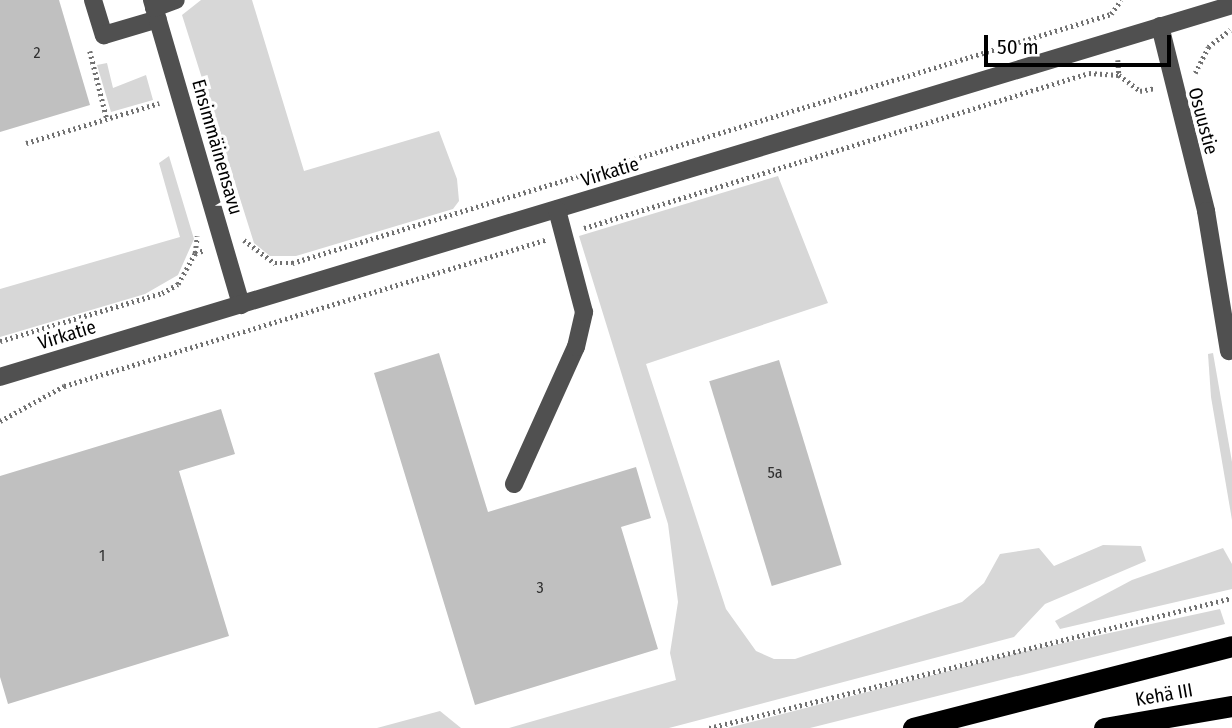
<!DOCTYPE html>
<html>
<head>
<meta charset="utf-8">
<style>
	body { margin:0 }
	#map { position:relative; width:1232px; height:728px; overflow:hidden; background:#fff; font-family:"Fira Sans Condensed",sans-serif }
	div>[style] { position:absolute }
	.green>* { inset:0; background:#d7d7d7 }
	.building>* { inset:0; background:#c0c0c0; transform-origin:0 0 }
	.path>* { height:4.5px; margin-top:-2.25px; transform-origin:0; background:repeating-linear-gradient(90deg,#727272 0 2px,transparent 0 5.5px) }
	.minor>* { height:18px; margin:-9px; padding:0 9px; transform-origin:9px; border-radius:9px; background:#505050 }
	.highway>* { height:21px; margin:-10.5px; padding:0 10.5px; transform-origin:10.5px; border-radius:10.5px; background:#000 }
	span { translate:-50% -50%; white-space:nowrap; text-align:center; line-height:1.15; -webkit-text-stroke:7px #fff; paint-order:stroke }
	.number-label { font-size:16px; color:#303030 }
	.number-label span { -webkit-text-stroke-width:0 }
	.street-label { font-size:19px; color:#000 }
	.scale { position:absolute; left:984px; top:35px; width:187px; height:32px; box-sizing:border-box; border:4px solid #000; border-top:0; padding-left:9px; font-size:21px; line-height:24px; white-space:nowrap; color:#000; -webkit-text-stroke:5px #fff; paint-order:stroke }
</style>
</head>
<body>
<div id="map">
	<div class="green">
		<div style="clip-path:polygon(201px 0,252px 0,304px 171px,439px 131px,457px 179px,459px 201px,453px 209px,296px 256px,270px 256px,254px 243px,182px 15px)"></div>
		<div style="clip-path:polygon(107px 63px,113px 88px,146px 75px,153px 100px,111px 112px,97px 65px)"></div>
		<div style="clip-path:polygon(169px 156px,194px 239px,178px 275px,145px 294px,0 337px,0 289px,180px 237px,159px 163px)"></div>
		<div style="clip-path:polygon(778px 176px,828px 303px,646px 364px,726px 609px,756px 651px,774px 659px,795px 659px,962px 602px,984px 583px,1000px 554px,1039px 548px,1054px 566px,1103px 545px,1141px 546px,1146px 561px,1045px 604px,1014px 637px,669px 728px,509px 728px,676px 680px,670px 653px,678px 602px,668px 524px,579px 236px)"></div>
		<div style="clip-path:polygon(1213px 353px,1232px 462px,1232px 520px,1211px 397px,1208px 354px)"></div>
		<div style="clip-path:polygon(1223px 548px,1232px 564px,1232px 589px,1060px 629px,1055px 621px,1132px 580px)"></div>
		<div style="clip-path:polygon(1220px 609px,1225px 624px,810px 728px,728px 728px,1022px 652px)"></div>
		<div style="clip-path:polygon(440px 711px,461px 728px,377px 728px)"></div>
	</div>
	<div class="building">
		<div style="clip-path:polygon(0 0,59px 0,90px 105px,0 132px)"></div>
		<div style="clip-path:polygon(439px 353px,488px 512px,636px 467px,651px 518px,621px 527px,658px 649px,475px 705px,374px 373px)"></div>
		<div style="left:779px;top:360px;width:214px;height:73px;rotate:73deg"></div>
		<div style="clip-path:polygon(221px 409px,235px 454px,179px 471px,229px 636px,8px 704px,0 677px,0 476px)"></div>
	</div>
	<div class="path">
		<div style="left:90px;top:51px;width:70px;rotate:76deg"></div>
		<div style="left:1118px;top:60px;width:15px;rotate:86deg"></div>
		<div style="left:1119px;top:75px;width:26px;rotate:37deg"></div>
		<div style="left:1140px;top:91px;width:15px;rotate:-11deg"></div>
		<div style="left:1195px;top:73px;width:29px;rotate:-63deg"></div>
		<div style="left:1208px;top:47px;width:28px;rotate:-38deg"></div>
		<div style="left:26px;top:143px;width:139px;rotate:-16.7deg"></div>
		<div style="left:584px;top:228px;width:528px;rotate:-17.06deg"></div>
		<div style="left:1089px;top:73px;width:30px;rotate:4deg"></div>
		<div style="left:244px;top:240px;width:39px;rotate:37deg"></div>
		<div style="left:275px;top:263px;width:17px"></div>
		<div style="left:292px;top:263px;width:856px;rotate:-16.91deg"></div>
		<div style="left:1111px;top:14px;width:17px;rotate:-54deg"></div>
		<div style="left:195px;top:253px;width:17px;rotate:-83deg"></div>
		<div style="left:0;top:341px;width:169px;rotate:-16.5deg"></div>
		<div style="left:162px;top:293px;width:18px;rotate:-29deg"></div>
		<div style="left:178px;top:284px;width:35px;rotate:-61deg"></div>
		<div style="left:195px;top:253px;width:10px;rotate:-17deg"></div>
		<div style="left:0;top:421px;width:73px;rotate:-28.7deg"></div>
		<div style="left:64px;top:386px;width:503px;rotate:-16.88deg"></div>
		<div style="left:709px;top:728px;width:539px;rotate:-13.96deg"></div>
	</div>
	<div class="minor">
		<div style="left:93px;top:0;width:37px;rotate:73deg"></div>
		<div style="left:104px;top:35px;width:56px;rotate:-16.5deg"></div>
		<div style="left:152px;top:0;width:318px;rotate:73.7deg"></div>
		<div style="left:154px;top:8px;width:23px;rotate:-20deg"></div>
		<div style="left:1160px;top:26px;width:191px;rotate:76deg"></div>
		<div style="left:1206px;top:211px;width:142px;rotate:80.7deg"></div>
		<div style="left:0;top:377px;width:1287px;rotate:-16.8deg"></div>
		<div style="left:514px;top:484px;width:150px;rotate:-65.7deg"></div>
		<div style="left:576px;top:347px;width:36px;rotate:-77deg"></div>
		<div style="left:584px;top:312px;width:106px;rotate:-104.8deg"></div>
	</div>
	<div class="highway">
		<div style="left:913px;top:728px;width:329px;rotate:-14.4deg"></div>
		<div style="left:1104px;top:728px;width:130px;rotate:-9.8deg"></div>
	</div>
	<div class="number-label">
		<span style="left:37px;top:53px">2</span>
		<span style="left:775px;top:473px">5a</span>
		<span style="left:102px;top:556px">1</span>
		<span style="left:540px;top:588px">3</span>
	</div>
	<div class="street-label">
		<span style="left:1203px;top:121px;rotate:75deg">Osuustie</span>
		<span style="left:217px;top:147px;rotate:74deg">Ensimmäinensavu</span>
		<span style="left:610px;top:172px;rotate:-17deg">Virkatie</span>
		<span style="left:67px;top:335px;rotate:-17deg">Virkatie</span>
		<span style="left:1164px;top:695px;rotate:-10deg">Kehä III</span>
	</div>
	<div class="scale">50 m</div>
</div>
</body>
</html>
